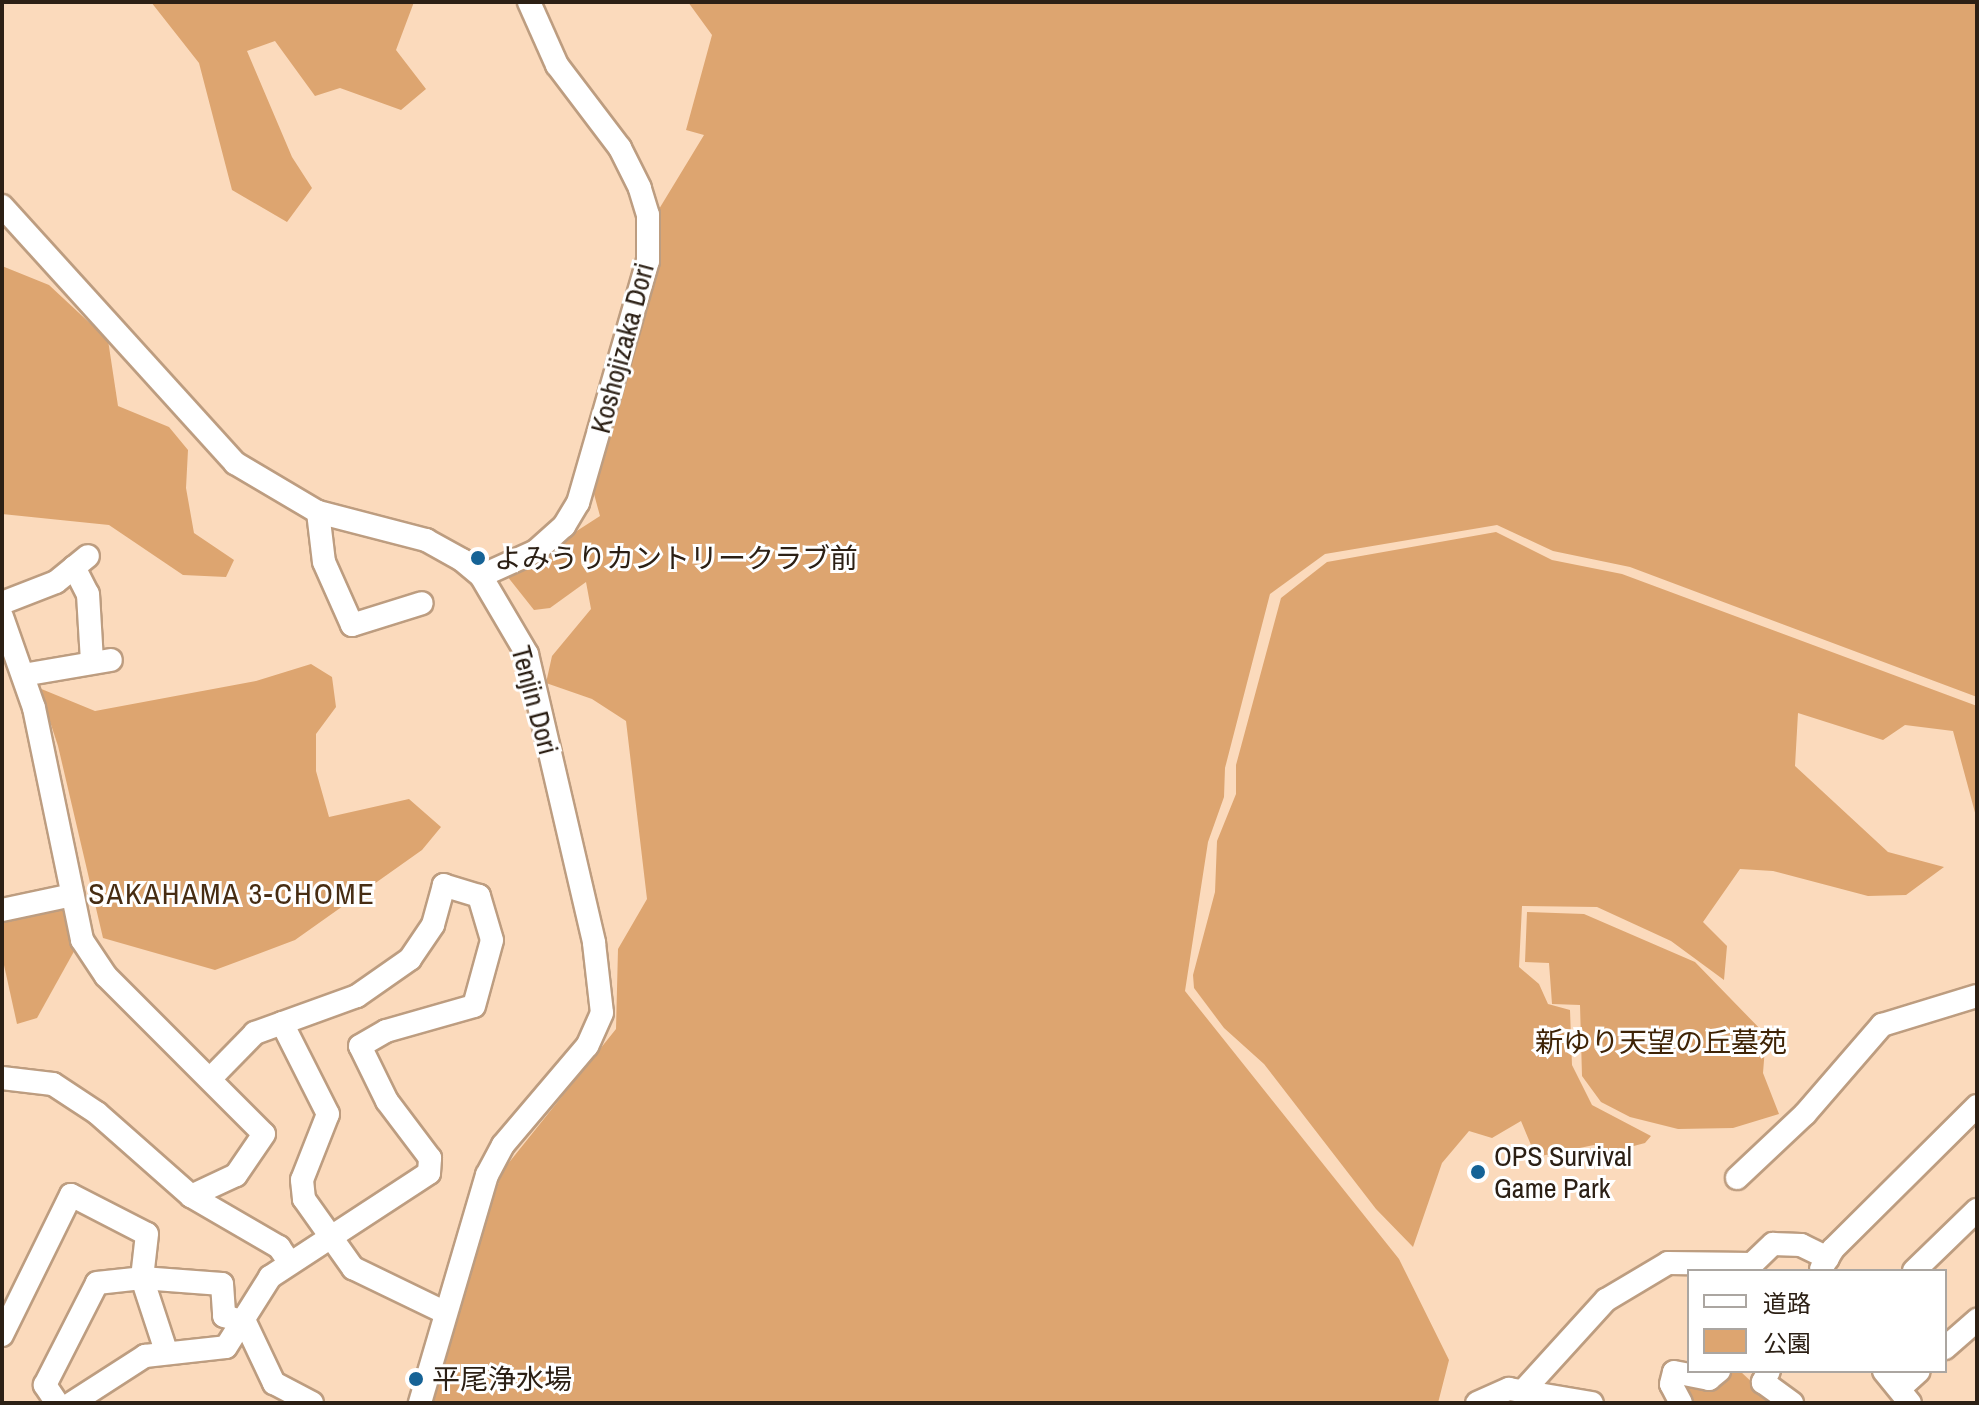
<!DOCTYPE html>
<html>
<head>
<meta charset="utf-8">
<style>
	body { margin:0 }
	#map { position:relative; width:1979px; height:1405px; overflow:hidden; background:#fbdabc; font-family:"Archivo Narrow","Noto Sans JP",sans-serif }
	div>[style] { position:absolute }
	.green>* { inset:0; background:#dda570 }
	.roads { filter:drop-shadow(2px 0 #bd9d80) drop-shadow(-2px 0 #bd9d80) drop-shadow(0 2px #bd9d80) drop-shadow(0 -2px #bd9d80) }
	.minor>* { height:22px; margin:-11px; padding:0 11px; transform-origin:11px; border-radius:11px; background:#fff }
	.dots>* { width:22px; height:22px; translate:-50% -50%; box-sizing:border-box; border:4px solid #fff; border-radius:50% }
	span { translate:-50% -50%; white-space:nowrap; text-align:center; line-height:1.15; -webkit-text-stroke:6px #fff; paint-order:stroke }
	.street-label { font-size:28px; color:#2c2015 }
	.poi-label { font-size:28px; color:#2c2015 }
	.left { translate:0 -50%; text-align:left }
	.park-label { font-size:28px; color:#3f2406 }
	.neighbourhood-label { font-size:30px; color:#472d13; letter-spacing:2px }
	.frame { position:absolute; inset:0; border:4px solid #2c2015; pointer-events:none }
	.legend { position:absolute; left:1687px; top:1269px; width:260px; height:104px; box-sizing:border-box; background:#fff; border:2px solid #aba6a1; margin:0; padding:10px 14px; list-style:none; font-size:24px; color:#2c2015 }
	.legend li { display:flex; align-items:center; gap:16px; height:40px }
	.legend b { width:40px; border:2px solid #aba6a1 }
</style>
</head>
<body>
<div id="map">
	<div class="green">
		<div style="clip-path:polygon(151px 2px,414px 2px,396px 50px,426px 89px,401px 110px,340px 88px,315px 96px,275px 41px,247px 51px,292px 157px,312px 188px,287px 222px,232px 190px,199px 63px)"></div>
		<div style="clip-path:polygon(688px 2px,1977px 2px,1977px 697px,1630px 567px,1553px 551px,1497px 525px,1325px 554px,1270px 594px,1225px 768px,1224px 797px,1208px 842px,1185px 991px,1399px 1259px,1449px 1360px,1438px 1403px,430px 1403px,457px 1303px,503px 1170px,616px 1029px,618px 949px,647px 899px,626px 721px,592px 699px,546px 683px,552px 656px,591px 609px,586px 582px,550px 608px,534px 610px,507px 576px,600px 516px,594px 494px,659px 268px,656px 214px,704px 135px,686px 130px,712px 35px)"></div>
		<div style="clip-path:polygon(2px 266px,49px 285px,108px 340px,118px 406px,169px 427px,188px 450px,186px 488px,194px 533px,234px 560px,226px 577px,183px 575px,109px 525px,2px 514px)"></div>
		<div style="clip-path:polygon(1496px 532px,1552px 560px,1622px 574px,1977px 706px,1977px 820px,1953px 731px,1905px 725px,1883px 740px,1798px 713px,1795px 766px,1888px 852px,1944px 867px,1906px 895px,1868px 896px,1773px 871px,1740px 869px,1703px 922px,1727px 946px,1724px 980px,1671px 941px,1597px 907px,1522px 906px,1519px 967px,1539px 984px,1548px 1004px,1570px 1010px,1572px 1065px,1592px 1105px,1651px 1136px,1645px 1143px,1611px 1152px,1594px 1145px,1536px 1157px,1521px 1121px,1492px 1138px,1469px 1131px,1442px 1163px,1413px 1247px,1376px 1209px,1264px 1064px,1224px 1028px,1194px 988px,1193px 975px,1215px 892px,1217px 841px,1236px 794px,1236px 765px,1281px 598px,1327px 562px)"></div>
		<div style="clip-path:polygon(311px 664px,332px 677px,336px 707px,316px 734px,316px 771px,329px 817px,409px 799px,441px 827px,422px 850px,295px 940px,215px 970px,103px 938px,58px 746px,39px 688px,95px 711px,256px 681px)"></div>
		<div style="clip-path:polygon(63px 905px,77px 946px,37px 1018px,17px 1024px,2px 956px,2px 917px)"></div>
		<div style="clip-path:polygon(1527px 912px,1584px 914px,1695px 962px,1766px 1035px,1763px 1073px,1779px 1114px,1733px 1128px,1678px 1129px,1630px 1117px,1601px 1102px,1582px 1076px,1580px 1005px,1552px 1004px,1549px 963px,1525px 962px)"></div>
		<div style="clip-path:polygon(1729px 1371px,1740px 1371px,1774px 1403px,1688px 1403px,1682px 1380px)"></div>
	</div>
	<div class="roads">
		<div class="minor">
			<div style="left:2px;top:206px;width:347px;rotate:47.8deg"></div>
			<div style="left:235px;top:463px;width:96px;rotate:30.6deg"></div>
			<div style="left:318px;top:512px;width:112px;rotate:14.5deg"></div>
			<div style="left:426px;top:540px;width:41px;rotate:29.1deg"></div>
			<div style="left:462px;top:560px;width:25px;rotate:40deg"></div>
			<div style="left:481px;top:576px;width:91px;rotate:59.5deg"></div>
			<div style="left:527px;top:654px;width:297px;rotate:76.9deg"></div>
			<div style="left:594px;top:943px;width:70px;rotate:83.5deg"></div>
			<div style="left:602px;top:1013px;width:36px;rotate:114deg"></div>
			<div style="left:587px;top:1046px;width:130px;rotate:130.3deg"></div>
			<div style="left:503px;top:1145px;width:34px;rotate:118deg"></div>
			<div style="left:487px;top:1175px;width:238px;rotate:106.4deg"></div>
			<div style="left:318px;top:512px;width:50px;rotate:83.2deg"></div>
			<div style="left:324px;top:562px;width:69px;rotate:66deg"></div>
			<div style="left:352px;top:625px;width:73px;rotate:-17.4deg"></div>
			<div style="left:74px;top:567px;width:30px;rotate:63deg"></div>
			<div style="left:88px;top:594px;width:68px;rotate:86.6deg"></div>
			<div style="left:481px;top:576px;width:60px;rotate:-24.4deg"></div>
			<div style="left:536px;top:551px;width:38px;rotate:-42deg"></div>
			<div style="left:564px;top:526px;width:27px;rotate:-59deg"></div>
			<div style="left:578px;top:503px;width:252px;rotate:-73.9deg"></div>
			<div style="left:648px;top:261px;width:46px;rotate:-90deg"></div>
			<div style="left:648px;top:215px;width:28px;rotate:-107deg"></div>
			<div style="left:640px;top:188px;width:45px;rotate:-116.6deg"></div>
			<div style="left:620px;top:148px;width:104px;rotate:-127.2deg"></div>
			<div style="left:557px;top:65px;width:69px;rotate:-114deg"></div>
			<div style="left:2px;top:603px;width:58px;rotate:-21.3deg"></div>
			<div style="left:56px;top:582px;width:41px;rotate:-39.1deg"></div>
			<div style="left:2px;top:617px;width:96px;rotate:70.6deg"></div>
			<div style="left:34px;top:708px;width:237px;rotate:78.3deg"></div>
			<div style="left:82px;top:940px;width:43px;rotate:56.3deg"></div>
			<div style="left:106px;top:976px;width:223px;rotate:45deg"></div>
			<div style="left:264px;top:1134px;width:50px;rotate:124.3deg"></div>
			<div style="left:236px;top:1175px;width:50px;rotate:155deg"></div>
			<div style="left:23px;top:675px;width:89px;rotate:-9.7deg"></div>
			<div style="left:2px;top:910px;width:72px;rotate:-12.1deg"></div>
			<div style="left:282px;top:1023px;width:102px;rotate:63.2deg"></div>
			<div style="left:328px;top:1114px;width:71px;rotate:111.5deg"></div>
			<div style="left:302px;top:1180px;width:19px;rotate:84deg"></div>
			<div style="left:304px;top:1199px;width:85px;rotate:54.6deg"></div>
			<div style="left:353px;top:1268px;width:103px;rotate:25.8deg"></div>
			<div style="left:2px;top:1078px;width:51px;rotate:6.7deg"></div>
			<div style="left:53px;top:1084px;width:53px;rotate:33.4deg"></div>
			<div style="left:97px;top:1113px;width:125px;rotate:41.4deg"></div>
			<div style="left:191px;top:1196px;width:102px;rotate:30.1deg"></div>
			<div style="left:279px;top:1247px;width:18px;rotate:56deg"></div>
			<div style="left:1737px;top:1178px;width:93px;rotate:-43.3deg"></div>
			<div style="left:1805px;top:1114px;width:118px;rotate:-49.1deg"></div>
			<div style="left:1882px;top:1025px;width:99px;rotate:-17deg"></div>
			<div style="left:1821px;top:1269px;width:23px;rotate:-59deg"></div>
			<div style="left:1833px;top:1249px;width:203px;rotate:-44.8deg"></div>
			<div style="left:1914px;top:1271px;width:88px;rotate:-44.1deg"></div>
			<div style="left:2px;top:1335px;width:156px;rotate:-63.8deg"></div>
			<div style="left:71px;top:1195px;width:85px;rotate:27.2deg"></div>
			<div style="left:147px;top:1234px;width:44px;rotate:96.5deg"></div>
			<div style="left:142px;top:1278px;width:77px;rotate:71.8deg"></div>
			<div style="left:1945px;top:1348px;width:43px;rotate:-41.2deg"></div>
			<div style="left:1769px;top:1371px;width:13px;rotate:119deg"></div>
			<div style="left:1763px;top:1382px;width:36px;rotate:36deg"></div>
			<div style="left:1884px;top:1371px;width:41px;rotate:50.9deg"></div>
			<div style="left:1900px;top:1388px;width:25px;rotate:-42deg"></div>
			<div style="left:1524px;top:1390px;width:122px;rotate:-47.7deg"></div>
			<div style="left:1606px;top:1300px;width:72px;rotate:-30.8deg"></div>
			<div style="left:1668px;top:1263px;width:84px;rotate:0.7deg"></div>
			<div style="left:1752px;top:1264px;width:29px;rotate:-44deg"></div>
			<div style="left:1773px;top:1244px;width:28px;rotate:2deg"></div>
			<div style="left:1801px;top:1245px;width:30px;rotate:26deg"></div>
			<div style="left:57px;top:1403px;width:22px;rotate:-124deg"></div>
			<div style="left:45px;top:1385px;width:114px;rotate:-63deg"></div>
			<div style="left:97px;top:1283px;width:45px;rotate:-6.3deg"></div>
			<div style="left:142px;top:1278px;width:80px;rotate:4.3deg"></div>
			<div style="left:222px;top:1284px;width:32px;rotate:86deg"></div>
			<div style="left:224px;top:1316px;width:22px;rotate:16deg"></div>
			<div style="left:245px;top:1322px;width:68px;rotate:64.6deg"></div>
			<div style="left:274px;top:1383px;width:43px;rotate:27.8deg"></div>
			<div style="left:72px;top:1403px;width:87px;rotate:-32.8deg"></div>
			<div style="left:145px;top:1356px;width:81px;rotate:-6.3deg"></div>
			<div style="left:226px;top:1347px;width:83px;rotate:-57.8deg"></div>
			<div style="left:270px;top:1277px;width:190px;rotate:-33.2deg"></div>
			<div style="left:429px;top:1173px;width:15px;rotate:-86deg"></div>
			<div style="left:430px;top:1158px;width:71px;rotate:-127deg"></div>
			<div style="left:387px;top:1101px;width:61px;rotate:-116.1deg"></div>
			<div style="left:360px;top:1046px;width:30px;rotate:-30deg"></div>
			<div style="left:386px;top:1031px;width:91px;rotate:-15.9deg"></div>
			<div style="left:474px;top:1006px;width:68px;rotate:-74.7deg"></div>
			<div style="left:492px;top:940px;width:46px;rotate:-106.5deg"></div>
			<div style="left:479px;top:896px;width:37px;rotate:-163deg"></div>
			<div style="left:444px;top:885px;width:41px;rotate:105.4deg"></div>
			<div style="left:433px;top:925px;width:41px;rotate:124.1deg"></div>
			<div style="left:410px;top:959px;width:65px;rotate:145.1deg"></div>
			<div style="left:357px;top:996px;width:109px;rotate:160.1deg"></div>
			<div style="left:255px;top:1033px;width:64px;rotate:134.4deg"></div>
			<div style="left:1477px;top:1403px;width:35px;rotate:-24deg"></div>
			<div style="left:1509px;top:1389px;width:84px;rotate:9.6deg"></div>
			<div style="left:1681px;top:1403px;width:21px;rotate:-118deg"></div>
			<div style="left:1671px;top:1384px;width:12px;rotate:-76deg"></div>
			<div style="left:1674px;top:1372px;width:36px;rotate:11deg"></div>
			<div style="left:1709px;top:1379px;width:13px;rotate:-39deg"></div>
		</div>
	</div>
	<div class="dots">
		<div style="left:478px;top:558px;background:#166396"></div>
		<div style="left:1478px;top:1172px;background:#166396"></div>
		<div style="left:416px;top:1379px;background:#166396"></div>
	</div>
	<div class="street-label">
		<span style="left:622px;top:348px;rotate:-75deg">Koshojizaka Dori</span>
		<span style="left:535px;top:700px;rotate:75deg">Tenjin Dori</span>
	</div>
	<div class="poi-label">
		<span class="left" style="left:494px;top:558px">よみうりカントリークラブ前</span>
		<span class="left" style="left:1494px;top:1172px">OPS Survival<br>Game Park</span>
		<span class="left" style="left:432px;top:1379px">平尾浄水場</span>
	</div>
	<div class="park-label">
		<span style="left:1661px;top:1042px">新ゆり天望の丘墓苑</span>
	</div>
	<div class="neighbourhood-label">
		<span style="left:232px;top:893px">SAKAHAMA 3-CHOME</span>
	</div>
	<div class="frame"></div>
	<ul class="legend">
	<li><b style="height:10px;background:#fff"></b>道路</li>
	<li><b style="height:22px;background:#dda570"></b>公園</li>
	</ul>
</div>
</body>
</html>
